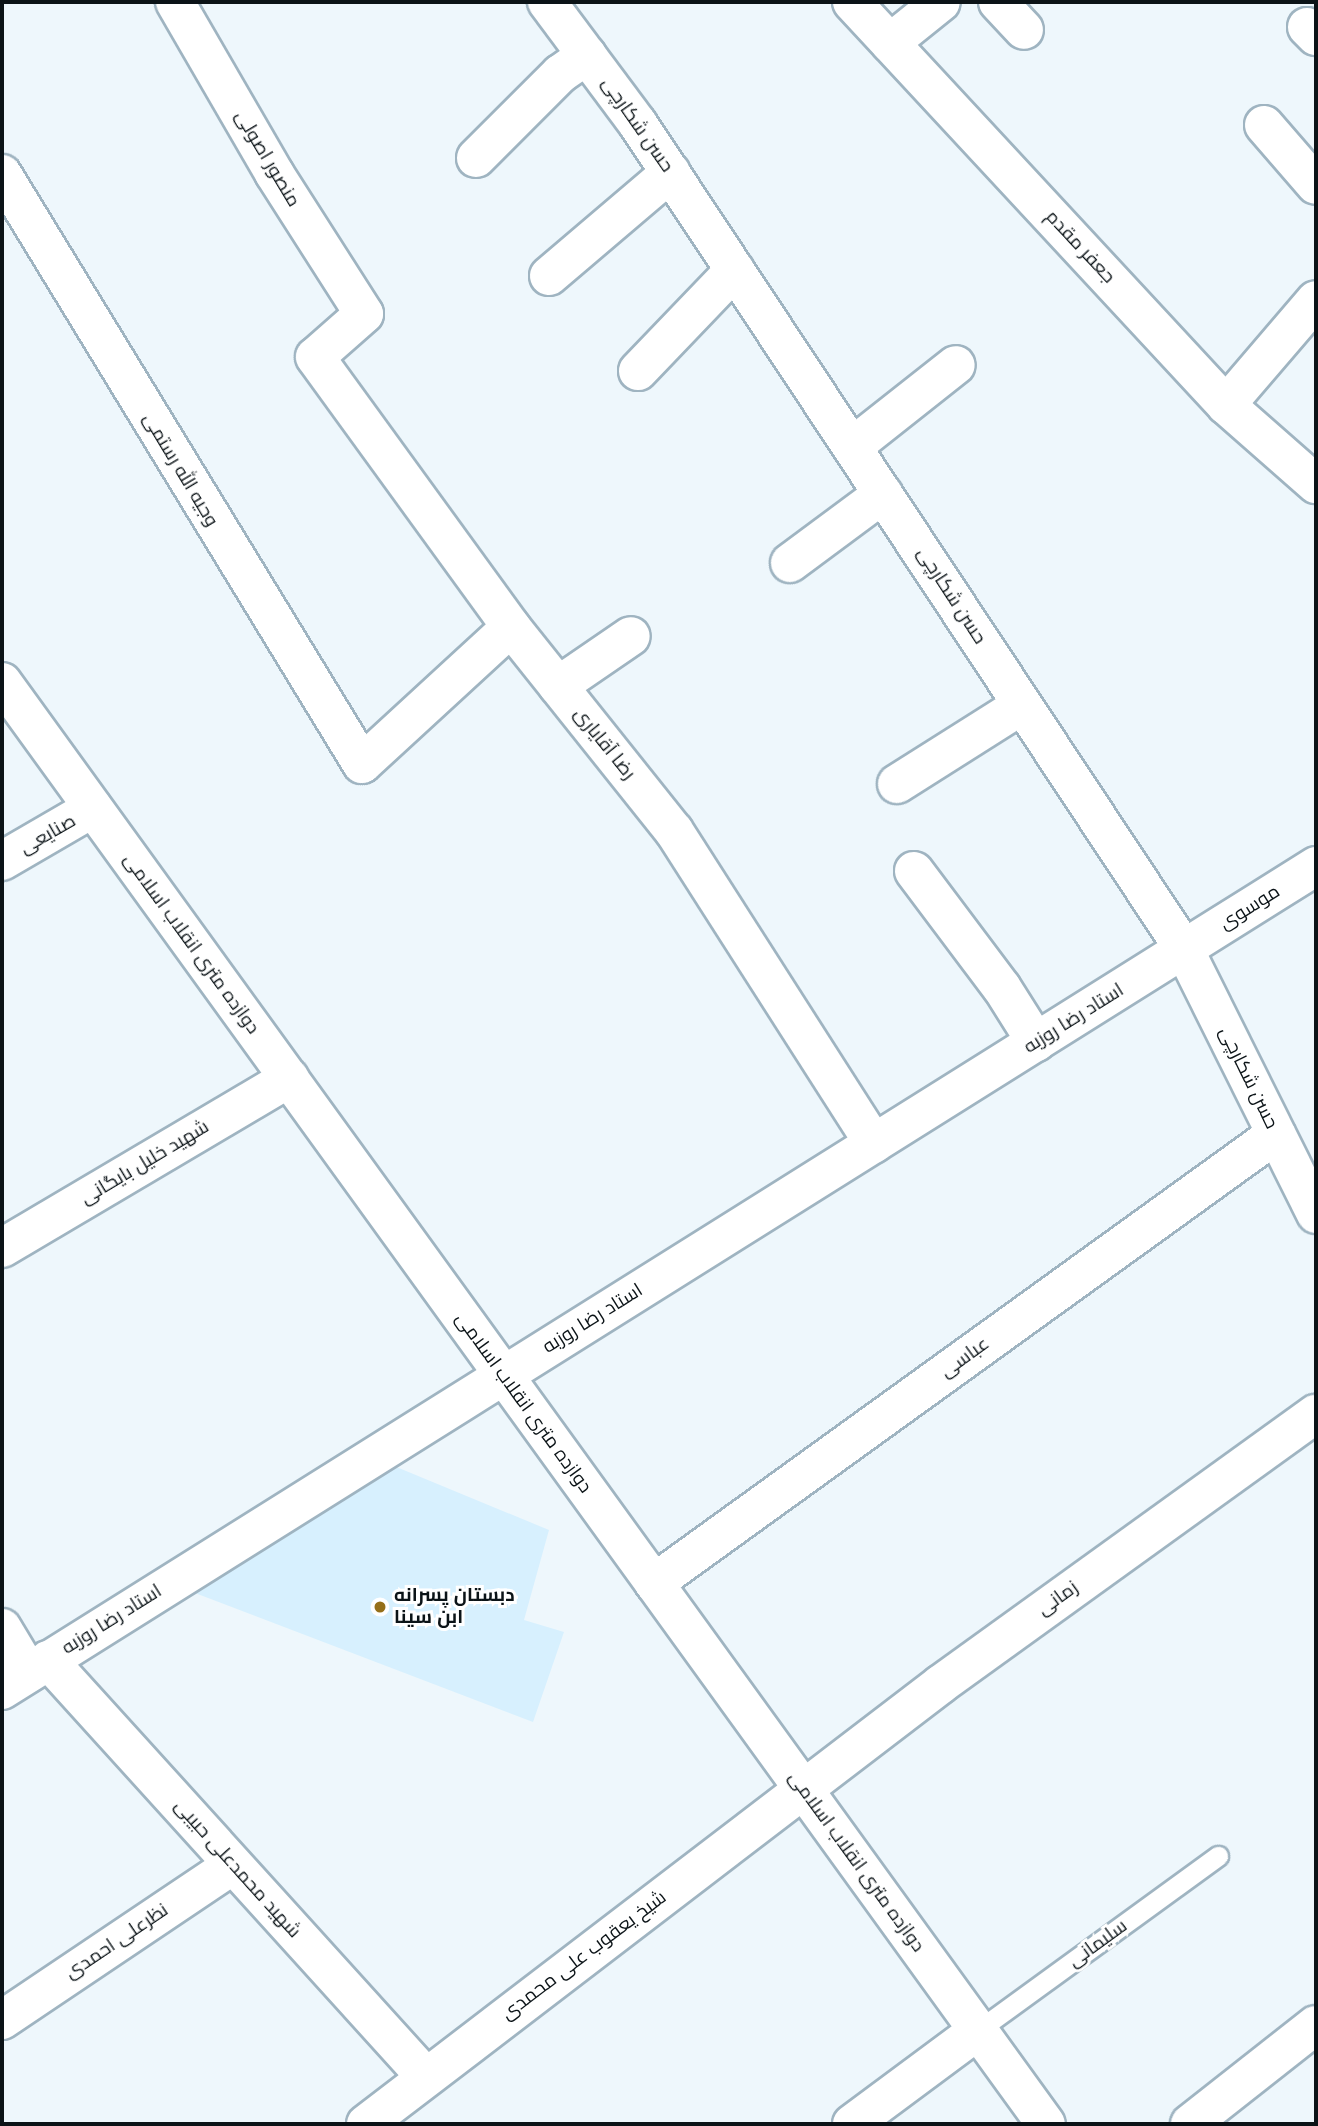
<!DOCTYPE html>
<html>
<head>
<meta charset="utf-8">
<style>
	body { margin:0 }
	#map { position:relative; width:1318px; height:2126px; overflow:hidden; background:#eef7fc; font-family:"Nunito Sans",Cairo,sans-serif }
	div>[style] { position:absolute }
	.built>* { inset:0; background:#d7f0fe }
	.roads { filter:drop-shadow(2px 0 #9fb4c1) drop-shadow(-2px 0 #9fb4c1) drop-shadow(0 2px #9fb4c1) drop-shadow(0 -2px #9fb4c1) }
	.service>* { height:19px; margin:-9.5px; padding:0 9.5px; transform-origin:9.5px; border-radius:9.5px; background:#fff }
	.minor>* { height:38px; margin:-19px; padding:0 19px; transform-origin:19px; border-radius:19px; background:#fff }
	.tertiary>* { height:38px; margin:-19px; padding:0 19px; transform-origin:19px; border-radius:19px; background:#fff }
	.dots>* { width:19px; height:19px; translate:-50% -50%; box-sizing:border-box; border:4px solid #fff; border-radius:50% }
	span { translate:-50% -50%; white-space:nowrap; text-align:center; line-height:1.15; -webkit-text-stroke:6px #fff; paint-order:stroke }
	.street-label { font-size:19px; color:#0b1317 }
	.poi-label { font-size:19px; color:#0b1317; font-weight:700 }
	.left { translate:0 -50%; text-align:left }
	.frame { position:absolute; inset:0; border:4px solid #0b1317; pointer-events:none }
</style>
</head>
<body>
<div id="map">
	<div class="built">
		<div style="clip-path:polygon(394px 1466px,549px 1530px,524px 1620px,564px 1632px,533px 1722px,195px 1593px)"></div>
	</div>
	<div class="roads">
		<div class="service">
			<div style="left:977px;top:2031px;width:298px;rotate:-36deg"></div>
		</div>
		<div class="minor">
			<div style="left:175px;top:2px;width:198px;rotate:59.9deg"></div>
			<div style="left:274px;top:173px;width:167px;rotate:57.4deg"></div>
			<div style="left:364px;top:314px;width:65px;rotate:138.7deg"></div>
			<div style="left:315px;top:357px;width:334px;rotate:54deg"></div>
			<div style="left:511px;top:627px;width:261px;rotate:51.4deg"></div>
			<div style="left:674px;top:831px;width:371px;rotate:57.4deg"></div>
			<div style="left:852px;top:2px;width:550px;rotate:47.14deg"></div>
			<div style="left:1226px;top:405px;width:120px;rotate:41.3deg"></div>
			<div style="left:998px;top:2px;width:38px;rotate:47deg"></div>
			<div style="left:1307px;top:27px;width:13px;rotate:45deg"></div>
			<div style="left:890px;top:43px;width:65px;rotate:-38.8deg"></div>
			<div style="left:1264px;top:125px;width:79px;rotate:49.1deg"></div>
			<div style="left:476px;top:158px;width:119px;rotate:-45deg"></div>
			<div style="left:560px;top:74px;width:33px;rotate:-35deg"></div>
			<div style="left:2px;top:174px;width:691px;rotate:58.61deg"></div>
			<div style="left:362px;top:764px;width:202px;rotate:-42.6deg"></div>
			<div style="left:549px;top:276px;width:160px;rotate:-40.4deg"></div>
			<div style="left:638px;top:371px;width:140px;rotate:-46.2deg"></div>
			<div style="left:1226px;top:405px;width:138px;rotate:-49.4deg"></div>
			<div style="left:852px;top:447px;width:132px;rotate:-38.3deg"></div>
			<div style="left:790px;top:563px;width:116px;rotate:-36.6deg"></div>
			<div style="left:558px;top:686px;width:88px;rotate:-34.4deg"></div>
			<div style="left:897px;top:784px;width:148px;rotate:-32.3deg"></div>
			<div style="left:2px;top:861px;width:105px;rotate:-30.2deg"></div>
			<div style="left:914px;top:871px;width:146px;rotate:53.1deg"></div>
			<div style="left:1002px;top:988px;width:64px;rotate:57.8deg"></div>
			<div style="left:2px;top:1248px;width:334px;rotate:-30.6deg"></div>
			<div style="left:654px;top:1583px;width:767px;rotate:-35.82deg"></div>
			<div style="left:2px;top:1628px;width:52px;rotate:59deg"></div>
			<div style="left:48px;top:1660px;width:563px;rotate:47.81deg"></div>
			<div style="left:2px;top:2020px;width:278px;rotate:-33.9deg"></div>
			<div style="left:366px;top:2124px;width:724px;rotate:-37.42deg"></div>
			<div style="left:941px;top:1684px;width:462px;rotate:-35.8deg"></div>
			<div style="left:852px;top:2124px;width:156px;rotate:-36.6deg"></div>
			<div style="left:1190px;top:2124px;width:160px;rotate:-38.2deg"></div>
		</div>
		<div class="tertiary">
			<div style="left:547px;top:2px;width:152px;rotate:53.3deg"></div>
			<div style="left:638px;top:124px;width:989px;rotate:56.5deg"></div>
			<div style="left:1184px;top:949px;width:296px;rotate:63.5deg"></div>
			<div style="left:2px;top:682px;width:1780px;rotate:54.1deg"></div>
			<div style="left:2px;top:1690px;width:1551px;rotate:-32.09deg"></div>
		</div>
	</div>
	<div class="dots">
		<div style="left:380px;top:1607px;background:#956f19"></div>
	</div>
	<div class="street-label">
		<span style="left:637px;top:125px;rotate:55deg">حسن شکارچی</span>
		<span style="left:267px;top:159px;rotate:59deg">منصور اصولی</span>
		<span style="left:1080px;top:247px;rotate:47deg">جعفر مقدم</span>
		<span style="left:180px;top:470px;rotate:59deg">وجیه الله رستمی</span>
		<span style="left:951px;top:596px;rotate:57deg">حسن شکارچی</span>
		<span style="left:604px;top:744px;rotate:51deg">رضا آقایاری</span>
		<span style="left:48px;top:835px;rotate:-30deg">صنایعی</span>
		<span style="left:1250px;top:908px;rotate:-32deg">موسوی</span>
		<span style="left:191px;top:944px;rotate:54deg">دوازده متری انقلاب اسلامی</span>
		<span style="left:1074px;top:1019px;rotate:-32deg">استاد رضا روزبه</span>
		<span style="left:1248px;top:1078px;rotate:64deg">حسن شکارچی</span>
		<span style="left:145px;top:1163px;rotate:-31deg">شهید خلیل بایگانی</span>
		<span style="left:593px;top:1319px;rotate:-32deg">استاد رضا روزبه</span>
		<span style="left:965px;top:1358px;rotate:-36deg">عباسی</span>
		<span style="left:523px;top:1403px;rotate:54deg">دوازده متری انقلاب اسلامی</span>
		<span style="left:1058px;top:1599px;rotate:-36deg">زمانی</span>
		<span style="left:112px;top:1620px;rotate:-32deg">استاد رضا روزبه</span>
		<span style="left:856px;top:1862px;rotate:54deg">دوازده متری انقلاب اسلامی</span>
		<span style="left:237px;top:1869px;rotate:48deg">شهید محمدعلی حبیبی</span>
		<span style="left:117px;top:1942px;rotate:-34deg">نظرعلی احمدی</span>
		<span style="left:1098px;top:1944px;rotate:-36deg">سلیمانی</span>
		<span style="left:584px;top:1956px;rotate:-37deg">شیخ یعقوب علی محمدی</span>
	</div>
	<div class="poi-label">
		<span class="left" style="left:394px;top:1607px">دبستان پسرانه<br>ابن سینا</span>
	</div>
	<div class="frame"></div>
</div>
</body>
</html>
